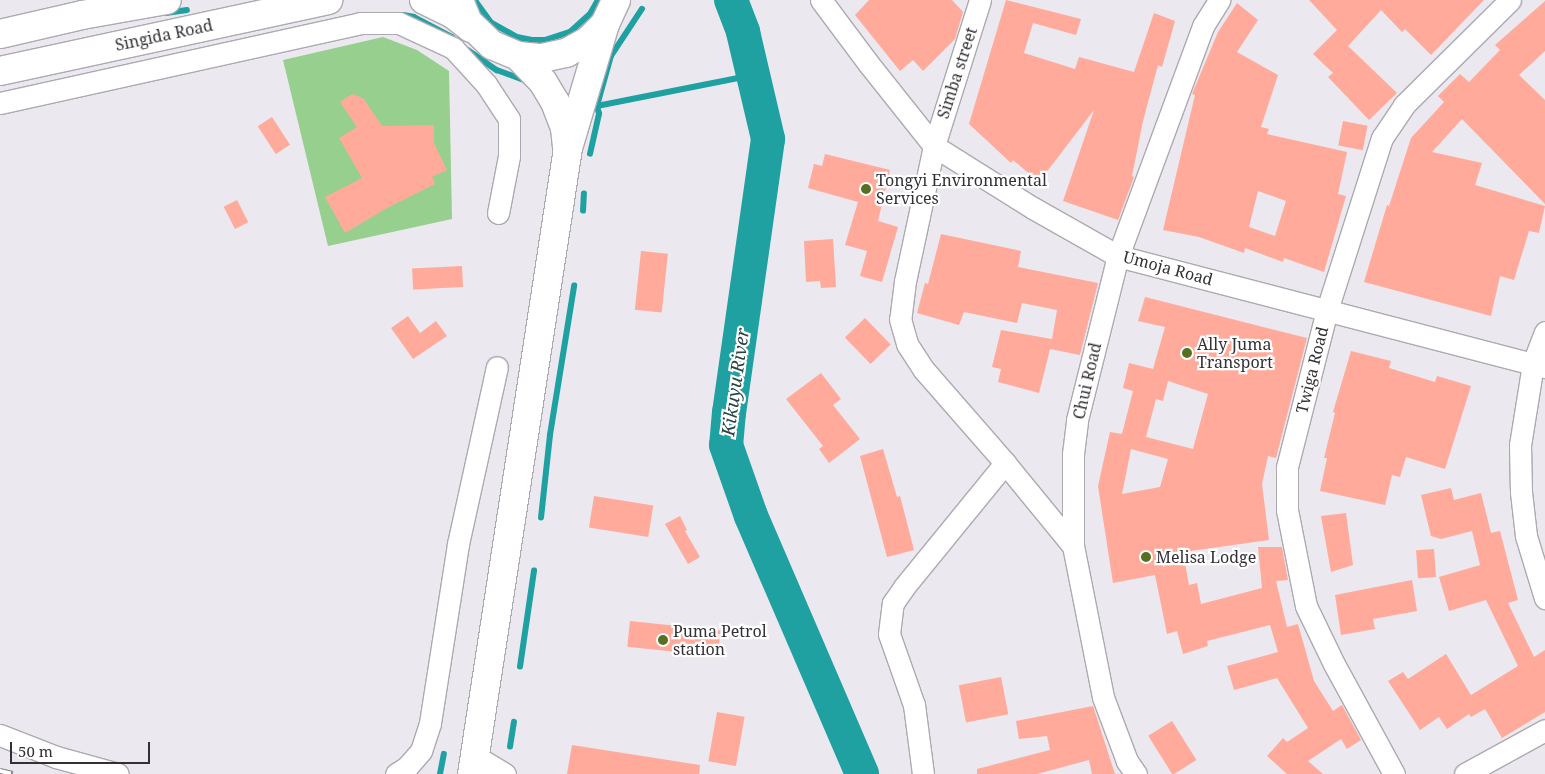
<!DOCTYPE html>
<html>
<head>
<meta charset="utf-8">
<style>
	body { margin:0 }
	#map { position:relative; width:1545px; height:774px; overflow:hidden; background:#ece8f0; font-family:"Noto Serif",serif }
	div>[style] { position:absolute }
	.green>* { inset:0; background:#96cf8e }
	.stream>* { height:5.5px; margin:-2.75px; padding:0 2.75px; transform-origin:2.75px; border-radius:2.75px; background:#1fa1a1 }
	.river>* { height:34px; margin:-17px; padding:0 17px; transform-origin:17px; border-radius:17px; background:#1fa1a1 }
	.building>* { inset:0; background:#ffaa9a; transform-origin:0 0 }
	.roads { filter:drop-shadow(1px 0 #ada9b1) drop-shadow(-1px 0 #ada9b1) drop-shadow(0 1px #ada9b1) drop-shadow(0 -1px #ada9b1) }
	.street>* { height:21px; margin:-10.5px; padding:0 10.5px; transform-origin:10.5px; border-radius:10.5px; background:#fff }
	.highway>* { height:28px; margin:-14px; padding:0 14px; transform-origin:14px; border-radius:14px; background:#fff }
	.rail>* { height:5.5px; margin-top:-2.75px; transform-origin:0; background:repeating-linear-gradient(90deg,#fff 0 11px,#838086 0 22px); box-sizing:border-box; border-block:1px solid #838086 }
	.dots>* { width:14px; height:14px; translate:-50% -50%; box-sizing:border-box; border:2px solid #fff; border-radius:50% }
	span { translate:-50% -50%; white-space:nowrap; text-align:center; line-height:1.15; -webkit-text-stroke:4.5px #fff; paint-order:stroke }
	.street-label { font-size:16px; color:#323034 }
	.poi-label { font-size:16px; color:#323034 }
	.left { translate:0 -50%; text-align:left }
	.water-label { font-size:18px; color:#294343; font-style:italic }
	.scale { position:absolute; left:10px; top:742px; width:140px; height:22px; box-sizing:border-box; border:2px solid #323034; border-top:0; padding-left:6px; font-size:15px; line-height:18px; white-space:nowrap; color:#323034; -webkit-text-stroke:4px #fff; paint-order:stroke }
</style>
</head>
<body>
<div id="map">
	<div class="green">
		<div style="clip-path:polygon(383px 37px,417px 50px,449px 71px,452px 219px,328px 246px,283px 60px)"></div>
	</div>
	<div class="stream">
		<div style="left:475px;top:0;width:29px;rotate:54deg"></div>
		<div style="left:492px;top:23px;width:29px;rotate:29deg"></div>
		<div style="left:517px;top:37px;width:15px;rotate:11deg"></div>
		<div style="left:532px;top:40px;width:13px"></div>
		<div style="left:545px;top:40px;width:26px;rotate:-18deg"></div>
		<div style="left:570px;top:32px;width:27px;rotate:-42deg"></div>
		<div style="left:590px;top:14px;width:16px;rotate:-60deg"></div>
		<div style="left:166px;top:13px;width:21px;rotate:-8deg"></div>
		<div style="left:404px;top:15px;width:10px;rotate:11deg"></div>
		<div style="left:414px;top:17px;width:43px;rotate:27.8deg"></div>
		<div style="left:468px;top:50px;width:35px;rotate:35deg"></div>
		<div style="left:497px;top:70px;width:29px;rotate:20deg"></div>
		<div style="left:597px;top:106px;width:159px;rotate:-11.2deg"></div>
		<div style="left:590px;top:154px;width:41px;rotate:-77.3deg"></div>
		<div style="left:599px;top:114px;width:8px;rotate:-104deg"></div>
		<div style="left:597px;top:106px;width:52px;rotate:-74.4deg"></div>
		<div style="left:611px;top:56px;width:56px;rotate:-56.6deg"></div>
		<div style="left:583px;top:211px;width:17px;rotate:-87deg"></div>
		<div style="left:541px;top:518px;width:83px;rotate:-83.8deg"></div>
		<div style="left:550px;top:435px;width:151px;rotate:-80.8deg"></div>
		<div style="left:520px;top:667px;width:97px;rotate:-81.7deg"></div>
		<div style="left:510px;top:747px;width:25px;rotate:-81deg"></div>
		<div style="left:440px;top:774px;width:20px;rotate:-79deg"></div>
	</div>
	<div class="river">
		<div style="left:731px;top:0;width:34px;rotate:69deg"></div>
		<div style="left:743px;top:32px;width:110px;rotate:76.8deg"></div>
		<div style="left:768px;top:139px;width:276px;rotate:98.1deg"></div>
		<div style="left:729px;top:412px;width:33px;rotate:95deg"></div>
		<div style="left:726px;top:445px;width:75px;rotate:70.6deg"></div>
		<div style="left:751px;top:516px;width:281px;rotate:66.7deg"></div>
	</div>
	<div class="building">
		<div style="clip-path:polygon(869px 0,952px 0,963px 12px,955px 39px,923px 71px,913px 60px,900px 71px,855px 15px)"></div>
		<div style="clip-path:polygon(1006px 0,1081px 19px,1076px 35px,1033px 23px,1024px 53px,1075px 69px,1079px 57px,1134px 72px,1154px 13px,1175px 21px,1162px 67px,1158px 65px,1143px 121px,1132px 176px,1134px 177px,1118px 220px,1063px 201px,1094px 110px,1039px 182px,1013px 160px,1011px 163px,969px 124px)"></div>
		<div style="clip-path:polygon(1309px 0,1484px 0,1431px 55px,1405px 29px,1402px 32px,1381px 10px,1348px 46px,1397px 93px,1369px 120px,1328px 77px,1333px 73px,1313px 54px,1337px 30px)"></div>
		<div style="clip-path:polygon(1545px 1px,1545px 51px,1519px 75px,1545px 100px,1545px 204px,1462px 119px,1432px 152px,1482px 163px,1475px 185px,1545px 206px,1539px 233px,1529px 231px,1514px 280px,1500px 276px,1491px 316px,1364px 282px,1387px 205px,1389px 206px,1411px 138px,1444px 102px,1438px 96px,1460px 74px,1469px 82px,1500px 50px,1495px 45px)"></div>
		<div style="clip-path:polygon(evenodd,1237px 3px,1258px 20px,1237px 52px,1278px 75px,1261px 127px,1269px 129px,1267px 134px,1347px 152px,1338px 194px,1346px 196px,1324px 272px,1284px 258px,1283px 262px,1245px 248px,1244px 253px,1199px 237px,1163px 230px,1195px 95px,1192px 94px,1218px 32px,1237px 3px,1258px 191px,1286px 201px,1275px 236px,1249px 227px,1258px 191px)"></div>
		<div style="clip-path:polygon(352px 94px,363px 98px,382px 126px,434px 125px,434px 143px,447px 170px,432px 177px,435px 184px,387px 208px,345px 233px,325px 197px,362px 178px,339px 138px,357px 127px,340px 102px)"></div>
		<div style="left:272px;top:117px;width:33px;height:17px;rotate:57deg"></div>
		<div style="left:1343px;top:121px;width:25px;height:25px;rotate:11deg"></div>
		<div style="clip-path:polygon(825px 154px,890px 170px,878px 221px,898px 227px,882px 282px,860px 276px,867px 251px,845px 245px,858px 202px,808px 188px,814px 164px,822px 166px)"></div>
		<div style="left:237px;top:200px;width:25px;height:15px;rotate:63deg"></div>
		<div style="clip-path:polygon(941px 234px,1021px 251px,1018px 267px,1098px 283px,1080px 355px,1050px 349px,1039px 393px,998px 382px,1001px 369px,992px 367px,1001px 330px,1052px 339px,1057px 310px,1022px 303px,1017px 323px,964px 312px,959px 325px,917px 313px,925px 283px,928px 284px)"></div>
		<div style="clip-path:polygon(833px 239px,836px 287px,821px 288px,820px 281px,806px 282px,804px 241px)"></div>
		<div style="left:641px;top:251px;width:27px;height:59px;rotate:6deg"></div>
		<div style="left:462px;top:266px;width:21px;height:50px;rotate:87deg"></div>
		<div style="clip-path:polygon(evenodd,1145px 297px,1307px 338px,1276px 458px,1268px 456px,1262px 484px,1269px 540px,1183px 552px,1189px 585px,1197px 583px,1201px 604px,1262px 588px,1258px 547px,1282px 547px,1288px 580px,1276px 581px,1287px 627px,1298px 624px,1314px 681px,1333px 711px,1342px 705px,1361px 740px,1347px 749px,1341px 739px,1308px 761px,1323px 774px,1287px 774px,1267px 756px,1283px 738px,1287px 742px,1308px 728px,1277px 678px,1234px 690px,1227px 666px,1278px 652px,1270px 625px,1207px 641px,1208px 646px,1183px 654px,1177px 631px,1167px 634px,1155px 575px,1113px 583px,1098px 486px,1110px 432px,1122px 434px,1133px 391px,1123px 388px,1129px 363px,1153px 369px,1165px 327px,1138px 321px,1145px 297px,1168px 381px,1208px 394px,1193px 449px,1146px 437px,1156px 399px,1163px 401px,1168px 381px,1145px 297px,1131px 449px,1168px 459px,1160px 487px,1122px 494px,1131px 449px)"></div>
		<div style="clip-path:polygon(408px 316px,420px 333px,436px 321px,447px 336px,413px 359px,391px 328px)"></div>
		<div style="left:865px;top:318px;width:37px;height:28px;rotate:46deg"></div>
		<div style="clip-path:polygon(1351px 351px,1391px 361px,1389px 368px,1435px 382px,1437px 376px,1471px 386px,1445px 469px,1406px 457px,1400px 477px,1392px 475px,1385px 505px,1320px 491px,1327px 458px,1324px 458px,1335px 413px,1333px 412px)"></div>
		<div style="clip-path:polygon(821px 373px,841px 399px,833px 405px,860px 439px,829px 463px,819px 449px,823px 446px,786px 399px)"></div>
		<div style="clip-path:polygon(883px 449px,897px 497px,900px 496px,914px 550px,887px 557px,860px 456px)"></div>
		<div style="clip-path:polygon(1451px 488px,1454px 500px,1481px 493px,1491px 533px,1500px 531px,1518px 600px,1508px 603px,1534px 657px,1545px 650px,1545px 712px,1502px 738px,1485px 709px,1471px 717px,1469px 714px,1447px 729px,1439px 717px,1420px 730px,1388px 681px,1403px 672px,1408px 679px,1446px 654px,1471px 695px,1518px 666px,1486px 600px,1449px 611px,1439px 577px,1480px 565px,1472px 531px,1441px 539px,1431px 536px,1421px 495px)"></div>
		<div style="left:594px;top:496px;width:60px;height:32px;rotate:9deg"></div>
		<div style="clip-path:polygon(1346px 513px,1353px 565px,1331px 572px,1321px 516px)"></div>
		<div style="clip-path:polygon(680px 516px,687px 530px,685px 531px,700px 557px,688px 564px,665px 524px)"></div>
		<div style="left:1434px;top:549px;width:28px;height:18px;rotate:86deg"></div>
		<div style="clip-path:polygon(1412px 580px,1417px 611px,1373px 619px,1375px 629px,1341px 635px,1335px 595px)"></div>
		<div style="left:630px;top:621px;width:91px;height:26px;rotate:6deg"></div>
		<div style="left:1001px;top:677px;width:38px;height:43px;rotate:79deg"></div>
		<div style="clip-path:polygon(1093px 706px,1115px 774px,1092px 774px,1089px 760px,1037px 774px,977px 774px,977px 769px,1050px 750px,1047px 736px,1019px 739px,1016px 721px)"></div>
		<div style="left:717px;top:712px;width:28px;height:50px;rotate:10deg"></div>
		<div style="left:1172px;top:721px;width:46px;height:28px;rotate:58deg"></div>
		<div style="clip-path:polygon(572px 745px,700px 765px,699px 774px,567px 774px)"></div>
	</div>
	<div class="roads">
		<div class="street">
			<div style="left:821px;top:0;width:79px;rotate:53.3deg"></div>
			<div style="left:868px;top:63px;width:106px;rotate:51.5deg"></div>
			<div style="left:934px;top:146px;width:117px;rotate:32.1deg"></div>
			<div style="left:1033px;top:208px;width:98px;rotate:29.5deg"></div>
			<div style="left:1118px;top:256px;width:441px;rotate:14.6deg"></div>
			<div style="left:980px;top:0;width:153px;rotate:107.5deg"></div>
			<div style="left:934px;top:146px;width:138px;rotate:102.1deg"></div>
			<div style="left:905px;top:281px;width:38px;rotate:97deg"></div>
			<div style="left:900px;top:319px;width:26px;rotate:74deg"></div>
			<div style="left:907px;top:344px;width:31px;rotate:57deg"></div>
			<div style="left:924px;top:370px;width:123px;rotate:48.9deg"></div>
			<div style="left:1005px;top:463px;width:107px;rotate:50.7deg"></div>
			<div style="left:0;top:103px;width:369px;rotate:-12.5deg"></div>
			<div style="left:360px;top:23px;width:39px"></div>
			<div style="left:399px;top:23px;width:60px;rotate:24.8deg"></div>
			<div style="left:453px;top:48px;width:49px;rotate:47.5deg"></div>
			<div style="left:486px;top:84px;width:42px;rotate:56.7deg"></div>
			<div style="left:509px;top:119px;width:37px;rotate:90deg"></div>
			<div style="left:509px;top:156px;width:58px;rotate:100.9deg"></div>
			<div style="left:1545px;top:332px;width:34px;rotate:111deg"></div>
			<div style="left:1533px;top:364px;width:82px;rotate:99.1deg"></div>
			<div style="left:1520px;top:445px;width:47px;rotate:88.8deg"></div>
			<div style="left:1521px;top:492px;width:44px;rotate:83.5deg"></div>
			<div style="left:1526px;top:536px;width:65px;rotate:73deg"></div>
			<div style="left:0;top:735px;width:60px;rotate:21.4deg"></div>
			<div style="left:56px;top:757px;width:64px;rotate:15.3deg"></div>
			<div style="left:475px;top:756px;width:35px;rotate:31deg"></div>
			<div style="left:396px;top:774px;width:13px;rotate:-32deg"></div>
			<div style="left:407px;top:767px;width:21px;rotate:-49deg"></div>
			<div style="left:421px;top:751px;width:29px;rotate:-72deg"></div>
			<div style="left:430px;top:723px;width:181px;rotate:-81.1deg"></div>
			<div style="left:458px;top:544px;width:181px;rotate:-77.6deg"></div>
			<div style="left:923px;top:774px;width:70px;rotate:-97.4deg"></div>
			<div style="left:914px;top:705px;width:75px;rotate:-109.4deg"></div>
			<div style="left:889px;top:634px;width:31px;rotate:-83deg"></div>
			<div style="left:893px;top:603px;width:19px;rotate:-55deg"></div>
			<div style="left:904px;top:587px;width:160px;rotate:-50.8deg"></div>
			<div style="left:1136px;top:774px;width:16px;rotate:-125deg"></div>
			<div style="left:1127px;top:761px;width:68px;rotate:-110.6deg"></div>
			<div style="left:1103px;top:697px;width:154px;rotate:-101.2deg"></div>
			<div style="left:1073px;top:546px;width:92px;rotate:-90deg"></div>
			<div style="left:1073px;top:454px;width:34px;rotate:-83deg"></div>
			<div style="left:1077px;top:420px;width:169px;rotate:-76deg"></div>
			<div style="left:1118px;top:256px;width:245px;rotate:-69.7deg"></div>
			<div style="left:1203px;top:26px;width:31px;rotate:-58deg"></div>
			<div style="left:1394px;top:774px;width:125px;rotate:-118.6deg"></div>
			<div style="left:1334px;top:664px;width:64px;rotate:-115.8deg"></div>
			<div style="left:1306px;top:606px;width:98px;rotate:-101.2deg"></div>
			<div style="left:1287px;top:510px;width:43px;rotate:-90deg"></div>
			<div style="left:1287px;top:467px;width:162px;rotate:-75.7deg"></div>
			<div style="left:1327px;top:310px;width:181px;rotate:-72.3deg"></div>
			<div style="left:1382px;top:138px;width:40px;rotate:-56deg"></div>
			<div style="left:1404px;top:105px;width:149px;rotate:-44.7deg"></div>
			<div style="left:1465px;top:774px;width:91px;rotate:-28.8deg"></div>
		</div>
		<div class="highway">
			<div style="left:424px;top:0;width:32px;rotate:26deg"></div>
			<div style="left:453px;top:14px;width:23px;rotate:38deg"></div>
			<div style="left:459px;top:0;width:24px;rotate:68deg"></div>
			<div style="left:468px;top:22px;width:33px;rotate:44deg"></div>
			<div style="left:492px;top:45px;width:28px;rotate:23deg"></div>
			<div style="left:518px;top:56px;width:24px;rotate:5deg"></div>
			<div style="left:542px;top:58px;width:25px;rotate:-12deg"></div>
			<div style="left:566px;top:53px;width:25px;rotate:-29deg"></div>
			<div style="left:588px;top:41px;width:24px;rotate:-45deg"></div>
			<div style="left:605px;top:24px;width:26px;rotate:-65deg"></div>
			<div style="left:0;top:34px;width:84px;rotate:-13deg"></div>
			<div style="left:82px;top:15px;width:86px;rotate:-10deg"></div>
			<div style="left:518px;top:56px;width:36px;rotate:46deg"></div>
			<div style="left:543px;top:82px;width:23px;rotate:59deg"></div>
			<div style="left:555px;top:102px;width:28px;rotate:69deg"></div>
			<div style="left:565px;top:128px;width:19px;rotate:84deg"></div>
			<div style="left:0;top:71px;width:336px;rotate:-12.2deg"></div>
			<div style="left:472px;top:774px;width:633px;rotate:-81.28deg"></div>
			<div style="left:568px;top:148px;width:129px;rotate:-73.4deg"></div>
		</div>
	</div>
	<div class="rail">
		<div style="left:0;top:771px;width:13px;rotate:13deg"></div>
	</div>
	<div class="dots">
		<div style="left:866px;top:189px;background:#586f20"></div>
		<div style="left:1187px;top:353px;background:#586f20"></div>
		<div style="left:1146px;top:557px;background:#586f20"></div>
		<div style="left:663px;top:640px;background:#586f20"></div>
	</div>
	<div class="street-label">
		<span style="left:164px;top:35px;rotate:-12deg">Singida Road</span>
		<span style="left:957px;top:73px;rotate:-72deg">Simba street</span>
		<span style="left:1168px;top:268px;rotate:15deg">Umoja Road</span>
		<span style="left:1312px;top:370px;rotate:-76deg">Twiga Road</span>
		<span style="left:1087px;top:381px;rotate:-77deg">Chui Road</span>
	</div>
	<div class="poi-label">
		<span class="left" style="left:876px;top:189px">Tongyi Environmental<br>Services</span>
		<span class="left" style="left:1197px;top:353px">Ally Juma<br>Transport</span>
		<span class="left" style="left:1156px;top:557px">Melisa Lodge</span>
		<span class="left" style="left:673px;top:640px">Puma Petrol<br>station</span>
	</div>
	<div class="water-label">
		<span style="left:735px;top:382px;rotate:-82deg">Kikuyu River</span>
	</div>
	<div class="scale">50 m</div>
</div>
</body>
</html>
